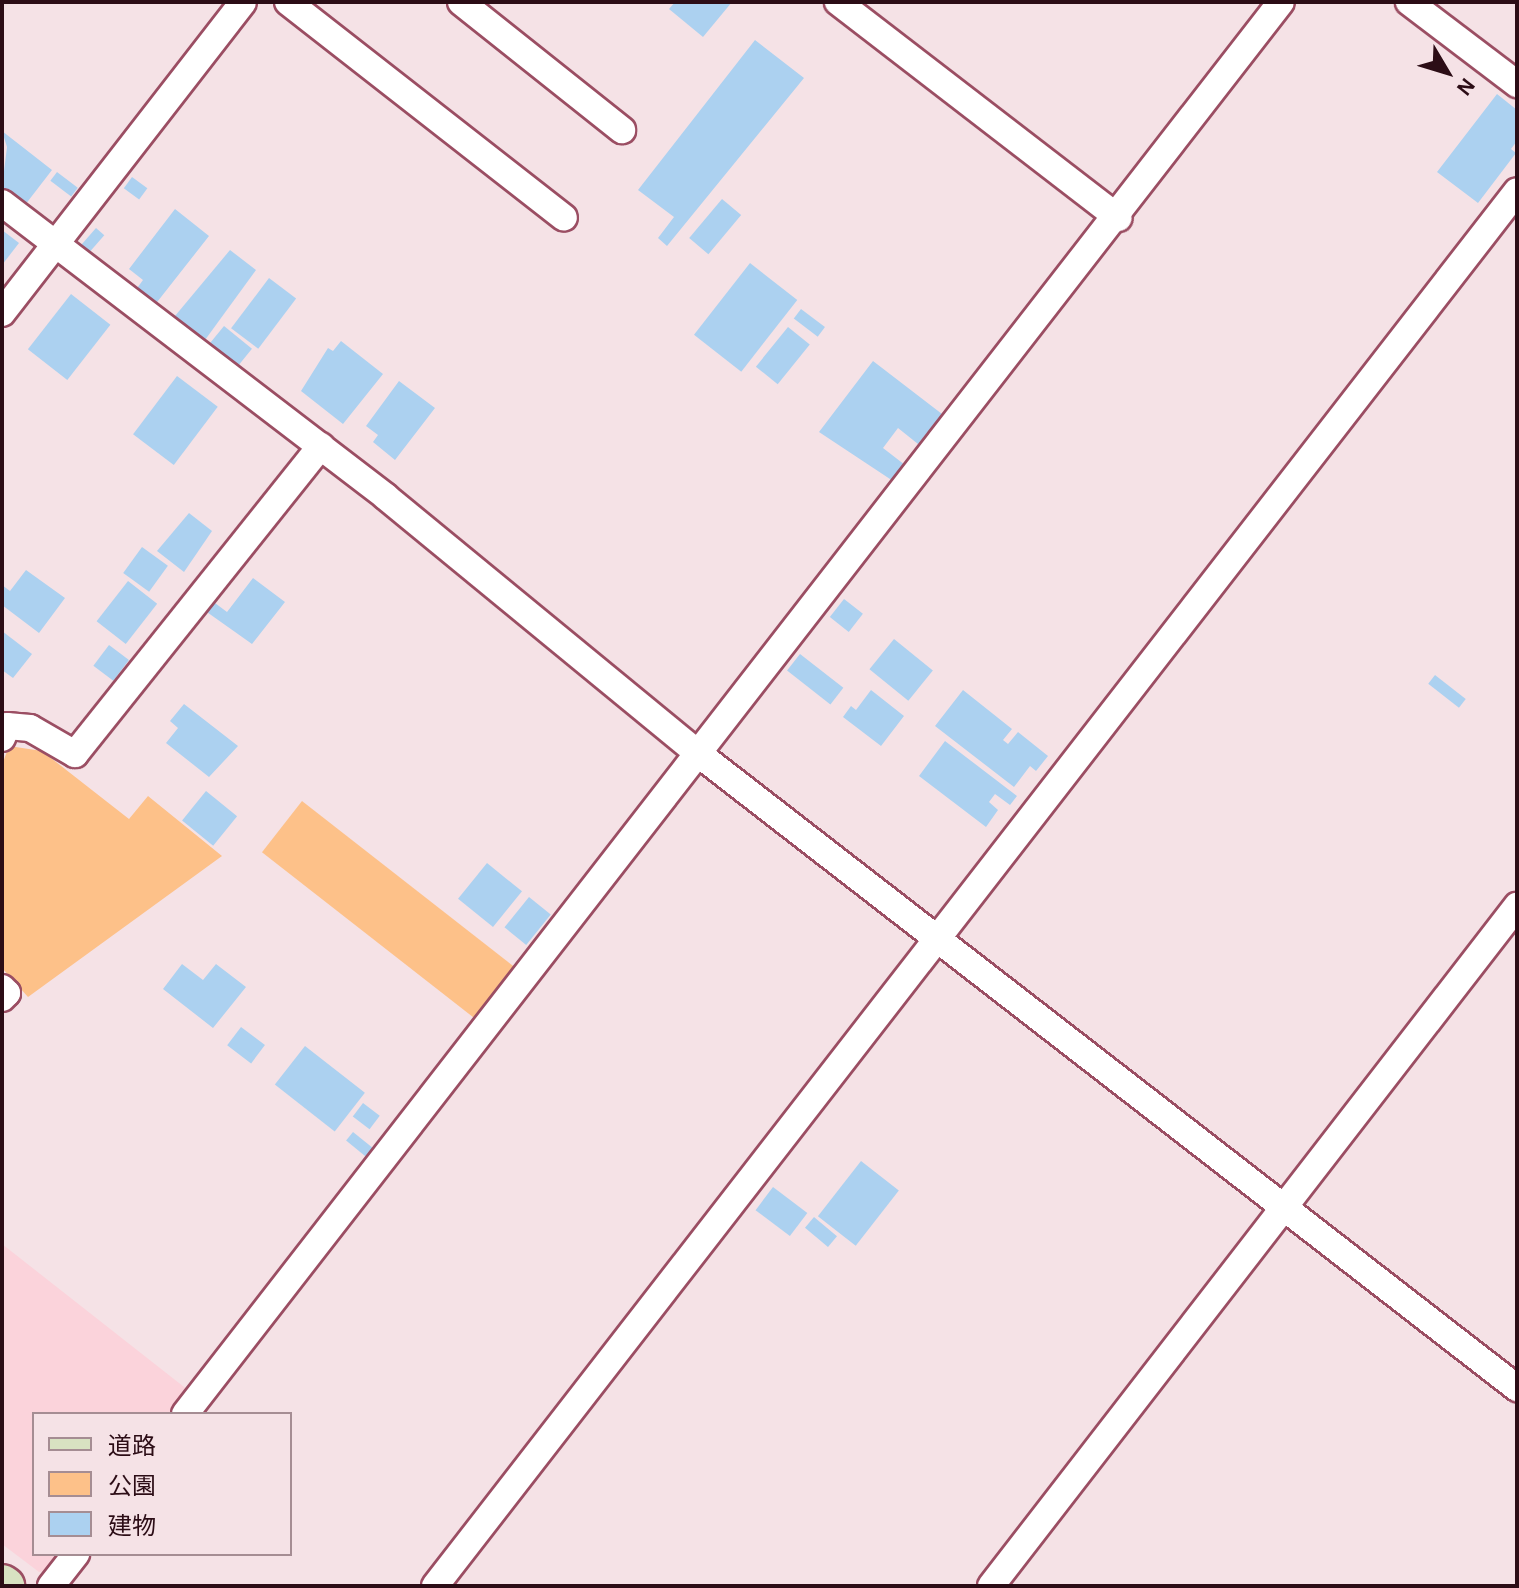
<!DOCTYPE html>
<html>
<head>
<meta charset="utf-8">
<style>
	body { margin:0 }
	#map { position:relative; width:1519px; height:1588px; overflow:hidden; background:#f5e2e6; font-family:"Alegreya Sans","Noto Sans JP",sans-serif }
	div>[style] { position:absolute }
	.built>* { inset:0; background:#fbd3db }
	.green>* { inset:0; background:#fdc189; transform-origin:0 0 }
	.building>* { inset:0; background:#acd1f0; transform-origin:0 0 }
	.roads { filter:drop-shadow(2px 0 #9b4e63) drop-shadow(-2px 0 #9b4e63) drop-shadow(0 2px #9b4e63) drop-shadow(0 -2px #9b4e63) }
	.street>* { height:26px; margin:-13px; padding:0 13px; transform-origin:13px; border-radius:13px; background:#fff }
	.secondary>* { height:38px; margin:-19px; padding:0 19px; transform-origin:19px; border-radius:19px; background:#d8e2c2 }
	span { translate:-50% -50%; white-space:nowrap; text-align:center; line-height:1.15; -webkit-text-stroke:6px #f5e2e6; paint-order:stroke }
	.frame { position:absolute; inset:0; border:4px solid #2c0d16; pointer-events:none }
	.legend { position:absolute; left:32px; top:1412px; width:260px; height:144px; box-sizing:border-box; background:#f5e2e6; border:2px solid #a58d93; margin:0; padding:10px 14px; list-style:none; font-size:24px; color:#2c0d16 }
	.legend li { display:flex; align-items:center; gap:16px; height:40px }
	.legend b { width:40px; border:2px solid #a58d93 }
	.north { position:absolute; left:1407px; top:32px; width:80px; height:80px; -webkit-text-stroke:6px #f5e2e6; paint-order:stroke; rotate:128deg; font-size:22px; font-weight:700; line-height:32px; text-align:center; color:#2c0d16 }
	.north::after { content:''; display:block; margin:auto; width:28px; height:36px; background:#2c0d16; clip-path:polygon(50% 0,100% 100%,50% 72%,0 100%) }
</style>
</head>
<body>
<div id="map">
	<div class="built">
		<div style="clip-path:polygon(2px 1244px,193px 1394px,177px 1414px,34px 1414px,34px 1554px,70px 1554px,58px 1569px,39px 1572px,2px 1544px)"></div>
	</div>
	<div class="green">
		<div style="clip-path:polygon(9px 746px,42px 751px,129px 819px,148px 796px,222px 856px,28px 997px,2px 968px,2px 765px)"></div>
		<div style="left:302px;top:801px;width:277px;height:65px;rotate:38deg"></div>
	</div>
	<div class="building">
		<div style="clip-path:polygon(675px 2px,732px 2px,703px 37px,669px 9px)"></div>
		<div style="clip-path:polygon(755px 40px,804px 78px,667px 246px,658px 238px,674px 217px,638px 190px)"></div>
		<div style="clip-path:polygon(1497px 94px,1517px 110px,1517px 141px,1511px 149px,1516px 153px,1478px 203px,1437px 172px)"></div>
		<div style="clip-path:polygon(2px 131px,52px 170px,25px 205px,2px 187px,7px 147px)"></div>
		<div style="left:57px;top:172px;width:26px;height:11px;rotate:37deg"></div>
		<div style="left:132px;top:177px;width:19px;height:14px;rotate:36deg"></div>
		<div style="left:722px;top:199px;width:25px;height:51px;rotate:40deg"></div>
		<div style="clip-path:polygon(175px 209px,209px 236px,154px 306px,135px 291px,143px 280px,129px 269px)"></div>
		<div style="left:96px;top:228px;width:11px;height:23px;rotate:41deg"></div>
		<div style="clip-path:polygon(2px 230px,19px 243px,2px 265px)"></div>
		<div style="clip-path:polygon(230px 250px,256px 270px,205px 340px,175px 316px)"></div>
		<div style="left:750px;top:263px;width:60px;height:91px;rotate:38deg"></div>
		<div style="left:269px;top:278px;width:34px;height:63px;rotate:37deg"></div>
		<div style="left:71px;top:294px;width:50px;height:70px;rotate:38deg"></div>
		<div style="left:801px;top:309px;width:30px;height:12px;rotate:37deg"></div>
		<div style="left:224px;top:326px;width:36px;height:23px;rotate:39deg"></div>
		<div style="left:788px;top:327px;width:28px;height:51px;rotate:39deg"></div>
		<div style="clip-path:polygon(341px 341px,383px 374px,343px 424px,301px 391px,328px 348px,333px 351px)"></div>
		<div style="clip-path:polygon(873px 361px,942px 414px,918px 444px,898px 428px,883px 448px,905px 465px,893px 481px,819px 432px)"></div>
		<div style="left:177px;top:376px;width:51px;height:73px;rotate:37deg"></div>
		<div style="clip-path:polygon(399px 381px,435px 408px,395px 460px,373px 442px,378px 435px,366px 426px)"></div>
		<div style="clip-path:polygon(189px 513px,212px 531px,184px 572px,157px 551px)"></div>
		<div style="left:142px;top:547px;width:32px;height:32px;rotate:36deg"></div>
		<div style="clip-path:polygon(26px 570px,65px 598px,39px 633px,2px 605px,2px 585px,10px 591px)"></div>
		<div style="clip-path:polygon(253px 578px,285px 602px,252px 644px,204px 610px,211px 600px,227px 612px)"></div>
		<div style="left:128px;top:581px;width:37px;height:51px;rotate:38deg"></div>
		<div style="left:844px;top:599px;width:24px;height:23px;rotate:38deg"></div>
		<div style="clip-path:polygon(2px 631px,32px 654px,13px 678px,2px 670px)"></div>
		<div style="left:894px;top:639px;width:50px;height:39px;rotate:39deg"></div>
		<div style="left:109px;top:645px;width:25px;height:26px;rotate:37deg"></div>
		<div style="left:800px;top:654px;width:55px;height:21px;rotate:38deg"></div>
		<div style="left:1435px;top:675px;width:39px;height:11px;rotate:38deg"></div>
		<div style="clip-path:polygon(871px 690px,904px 716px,881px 746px,843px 717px,851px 706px,856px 710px)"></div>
		<div style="clip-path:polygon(963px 690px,1012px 729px,1003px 740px,1008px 744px,1018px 732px,1048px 756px,1036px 771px,1030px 766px,1014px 787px,935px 726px)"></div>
		<div style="clip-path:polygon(184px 704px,238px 746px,209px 777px,166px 743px,178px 728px,170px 721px)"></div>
		<div style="clip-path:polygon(945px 741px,1017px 796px,1010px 805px,995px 794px,989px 802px,998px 810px,986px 827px,919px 776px)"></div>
		<div style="left:206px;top:791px;width:40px;height:38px;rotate:39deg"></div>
		<div style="left:487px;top:863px;width:45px;height:46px;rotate:39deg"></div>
		<div style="left:529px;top:897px;width:28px;height:39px;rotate:39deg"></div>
		<div style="clip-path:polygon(182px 964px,203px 980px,216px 964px,246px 987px,213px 1028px,163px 989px)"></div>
		<div style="left:241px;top:1027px;width:30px;height:23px;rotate:37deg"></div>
		<div style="left:305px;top:1046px;width:76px;height:49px;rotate:38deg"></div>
		<div style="left:363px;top:1103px;width:21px;height:17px;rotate:37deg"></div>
		<div style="left:353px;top:1132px;width:26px;height:11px;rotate:39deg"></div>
		<div style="left:861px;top:1161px;width:48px;height:70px;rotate:38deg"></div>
		<div style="left:773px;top:1187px;width:43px;height:29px;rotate:37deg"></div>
		<div style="left:814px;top:1217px;width:30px;height:14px;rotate:40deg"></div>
	</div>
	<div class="roads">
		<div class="street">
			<div style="left:288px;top:2px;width:350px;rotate:38deg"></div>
			<div style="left:461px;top:2px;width:206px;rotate:38.5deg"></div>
			<div style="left:838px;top:2px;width:354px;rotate:37.6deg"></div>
			<div style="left:1409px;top:2px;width:136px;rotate:37.2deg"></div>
			<div style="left:2px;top:203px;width:484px;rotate:37.4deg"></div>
			<div style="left:386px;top:497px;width:406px;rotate:39.4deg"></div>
			<div style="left:700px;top:755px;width:1034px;rotate:37.77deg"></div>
			<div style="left:2px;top:313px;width:393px;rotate:-52.2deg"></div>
			<div style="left:2px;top:738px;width:13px;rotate:-67deg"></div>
			<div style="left:7px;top:726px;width:23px;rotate:5deg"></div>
			<div style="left:30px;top:728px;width:52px;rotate:30deg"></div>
			<div style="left:75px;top:754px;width:394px;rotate:-51.4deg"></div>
			<div style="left:2px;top:988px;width:7px;rotate:45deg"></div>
			<div style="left:7px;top:993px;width:7px;rotate:135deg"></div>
			<div style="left:185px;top:1414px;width:1787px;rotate:-52.18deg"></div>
			<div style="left:51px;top:1586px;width:41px;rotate:-52deg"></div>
			<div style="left:435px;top:1586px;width:1765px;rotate:-52.2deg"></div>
			<div style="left:991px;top:1586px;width:860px;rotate:-52.28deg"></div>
		</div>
		<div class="secondary">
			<div style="left:2px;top:1584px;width:4px;rotate:34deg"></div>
		</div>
	</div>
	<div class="frame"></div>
	<ul class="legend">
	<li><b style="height:10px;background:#d8e2c2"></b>道路</li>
	<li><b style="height:22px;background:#fdc189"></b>公園</li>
	<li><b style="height:22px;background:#acd1f0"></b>建物</li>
	</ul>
	<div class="north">N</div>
</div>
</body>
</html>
